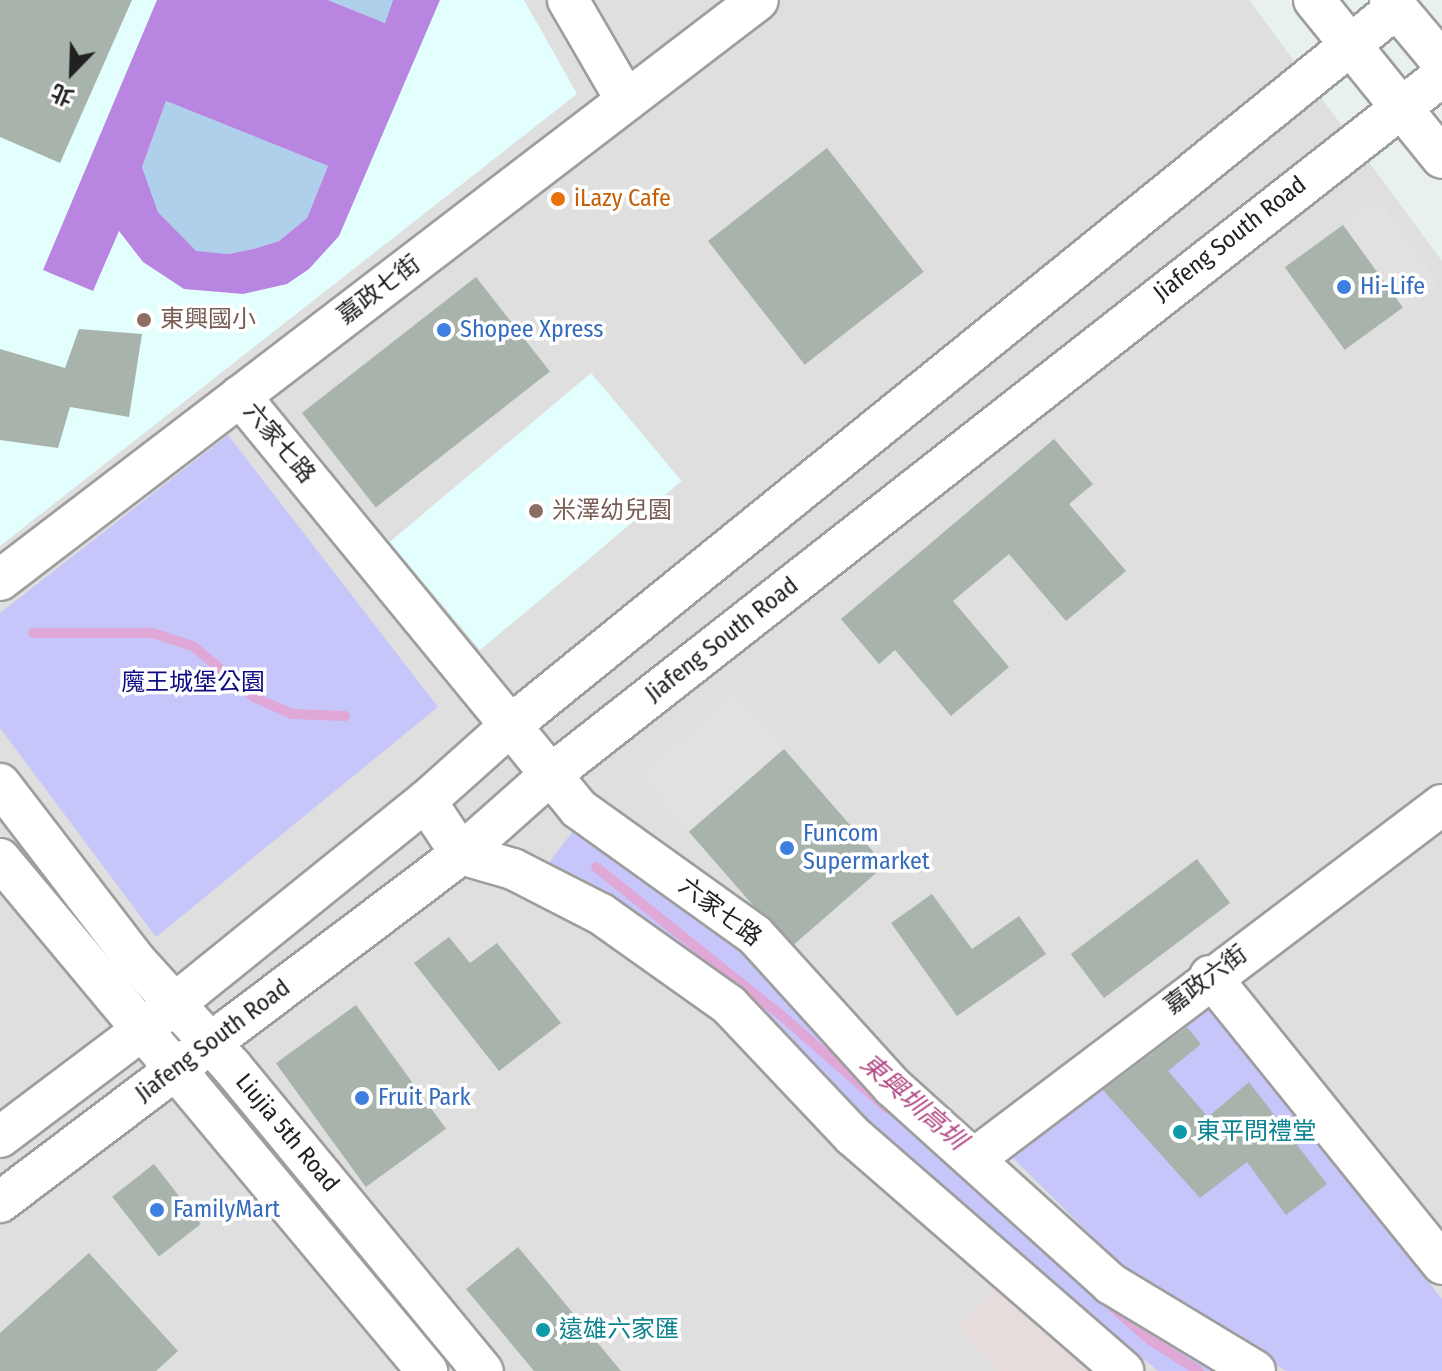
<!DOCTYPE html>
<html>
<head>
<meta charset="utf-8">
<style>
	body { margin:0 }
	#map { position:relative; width:1442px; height:1371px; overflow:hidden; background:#e8f1ee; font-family:"Fira Sans Condensed","Noto Sans TC",sans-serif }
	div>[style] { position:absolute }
	.residential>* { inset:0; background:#dedfde }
	.education>* { inset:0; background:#e3fffd; transform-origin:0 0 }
	.grass>* { inset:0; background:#aed0eb }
	.park>* { inset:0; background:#c7c6fa }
	.pitch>* { inset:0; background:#b886e0 }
	.parking>* { inset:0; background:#e1e1e1; transform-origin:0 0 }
	.plaza>* { inset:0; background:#e7dcdc }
	.stream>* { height:10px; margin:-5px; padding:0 5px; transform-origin:5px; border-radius:5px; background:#dfa8d6 }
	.building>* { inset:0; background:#a7b3ab; transform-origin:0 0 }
	.roads { filter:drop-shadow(2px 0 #9e9e9e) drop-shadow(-2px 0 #9e9e9e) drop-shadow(0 2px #9e9e9e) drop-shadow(0 -2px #9e9e9e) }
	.minor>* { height:40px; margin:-20px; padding:0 20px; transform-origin:20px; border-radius:20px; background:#fff }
	.dots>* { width:22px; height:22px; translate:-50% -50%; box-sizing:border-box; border:4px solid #fff; border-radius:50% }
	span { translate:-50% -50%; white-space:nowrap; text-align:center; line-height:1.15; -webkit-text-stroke:7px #fff; paint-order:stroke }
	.food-label { font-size:24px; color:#c56008 }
	.left { translate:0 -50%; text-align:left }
	.street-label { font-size:24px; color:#212121 }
	.shop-label { font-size:24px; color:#366cbe }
	.education-label { font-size:24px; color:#785e54 }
	.park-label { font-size:24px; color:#0e0b83 }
	.culture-label { font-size:24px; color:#0d838f }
	.water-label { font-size:26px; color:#b34b85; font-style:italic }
	.north { position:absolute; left:32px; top:32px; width:80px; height:80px; -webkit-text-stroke:6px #fff; paint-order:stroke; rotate:203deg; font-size:22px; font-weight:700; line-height:32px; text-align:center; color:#212121 }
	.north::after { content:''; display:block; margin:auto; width:28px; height:36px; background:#212121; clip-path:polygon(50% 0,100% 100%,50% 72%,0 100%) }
</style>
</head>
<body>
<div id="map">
	<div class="residential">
		<div style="clip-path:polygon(0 0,1249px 0,1442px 261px,1442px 1371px,0 1371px)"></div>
	</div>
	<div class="education">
		<div style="clip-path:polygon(0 0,524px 0,577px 94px,0 546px)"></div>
		<div style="left:591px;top:373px;width:141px;height:263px;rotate:50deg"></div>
	</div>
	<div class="grass">
		<div style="clip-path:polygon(328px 0,393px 0,385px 23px)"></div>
		<div style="clip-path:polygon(166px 101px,328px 166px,307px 218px,279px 241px,253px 249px,228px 254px,196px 252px,158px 212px,142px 167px)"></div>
	</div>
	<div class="park">
		<div style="clip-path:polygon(228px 435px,438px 707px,156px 937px,0 728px,0 613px)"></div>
		<div style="clip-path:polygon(577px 826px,743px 947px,1219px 1371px,1158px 1371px,547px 865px)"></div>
		<div style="clip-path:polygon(1201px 993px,1442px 1299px,1442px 1371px,1286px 1371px,1134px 1278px,1007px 1152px)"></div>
	</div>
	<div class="pitch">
		<div style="clip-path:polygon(evenodd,157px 0,328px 0,385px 23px,393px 0,440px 0,339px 236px,309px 269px,287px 284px,243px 294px,184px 289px,143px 262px,119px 231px,93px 291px,43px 270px,157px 0,166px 101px,328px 166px,307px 218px,279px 241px,253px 249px,228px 254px,196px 251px,158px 212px,142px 167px,166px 101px)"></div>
	</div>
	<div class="parking">
		<div style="left:1379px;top:198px;width:105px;height:45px;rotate:55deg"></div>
		<div style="left:735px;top:693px;width:74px;height:126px;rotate:49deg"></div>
	</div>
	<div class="plaza">
		<div style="clip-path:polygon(994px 1289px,1089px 1371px,996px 1371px,960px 1327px)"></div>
	</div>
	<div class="stream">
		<div style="left:33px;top:633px;width:119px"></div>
		<div style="left:152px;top:633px;width:43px;rotate:17.6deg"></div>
		<div style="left:193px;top:646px;width:80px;rotate:39.9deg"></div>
		<div style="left:254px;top:697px;width:42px;rotate:24.1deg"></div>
		<div style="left:292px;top:714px;width:53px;rotate:2.2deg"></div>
		<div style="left:596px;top:867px;width:237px;rotate:38.7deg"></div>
		<div style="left:781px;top:1015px;width:141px;rotate:41.3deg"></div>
		<div style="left:1109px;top:1304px;width:55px;rotate:41.3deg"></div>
		<div style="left:1150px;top:1340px;width:58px;rotate:32.3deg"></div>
	</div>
	<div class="building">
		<div style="clip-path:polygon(0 0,132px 0,60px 163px,0 137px)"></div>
		<div style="left:827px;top:148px;width:157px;height:151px;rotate:52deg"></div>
		<div style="left:1343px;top:225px;width:102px;height:72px;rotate:54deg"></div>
		<div style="left:476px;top:277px;width:120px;height:221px;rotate:52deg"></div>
		<div style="clip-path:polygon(79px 329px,142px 334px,129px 417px,70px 407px,58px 448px,0 440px,0 349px,65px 368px)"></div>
		<div style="clip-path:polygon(1054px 439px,1093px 484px,1069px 504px,1126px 571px,1066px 621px,1009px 554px,953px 601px,1009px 667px,951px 716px,895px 650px,879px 664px,841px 619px)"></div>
		<div style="left:784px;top:749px;width:154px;height:126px;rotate:49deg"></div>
		<div style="left:1197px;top:859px;width:55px;height:158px;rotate:53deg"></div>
		<div style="clip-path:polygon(932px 894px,972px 949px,1019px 916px,1046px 954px,957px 1016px,891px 923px)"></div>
		<div style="clip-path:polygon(449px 937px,470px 963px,497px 943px,561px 1023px,499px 1071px,414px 963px)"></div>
		<div style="left:356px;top:1005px;width:153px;height:99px;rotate:54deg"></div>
		<div style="clip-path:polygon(1187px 1027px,1201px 1044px,1168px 1071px,1208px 1117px,1249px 1082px,1327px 1184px,1286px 1215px,1247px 1162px,1200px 1198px,1103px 1090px)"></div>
		<div style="left:154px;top:1164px;width:76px;height:53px;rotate:52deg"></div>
		<div style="clip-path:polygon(518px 1247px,621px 1371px,534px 1371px,466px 1289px)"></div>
		<div style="clip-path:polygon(89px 1253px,178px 1351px,156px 1371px,0 1371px,0 1333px)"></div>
	</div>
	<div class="roads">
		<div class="minor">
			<div style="left:568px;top:0;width:116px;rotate:59.9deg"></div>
			<div style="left:1314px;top:0;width:203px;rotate:51deg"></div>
			<div style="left:1390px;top:0;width:81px;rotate:50deg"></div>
			<div style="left:240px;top:396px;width:534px;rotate:50.62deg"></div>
			<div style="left:579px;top:809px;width:216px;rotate:35.6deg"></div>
			<div style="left:755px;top:935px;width:205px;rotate:47.8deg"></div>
			<div style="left:893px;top:1087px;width:294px;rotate:42.1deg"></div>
			<div style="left:1111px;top:1284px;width:168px;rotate:31.1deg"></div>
			<div style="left:0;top:580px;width:954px;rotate:-37.42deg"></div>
			<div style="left:0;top:784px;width:222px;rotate:52.5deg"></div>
			<div style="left:135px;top:960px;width:144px;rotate:47.8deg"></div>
			<div style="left:232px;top:1067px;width:394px;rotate:50.5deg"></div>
			<div style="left:426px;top:801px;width:64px;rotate:56.6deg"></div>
			<div style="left:461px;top:854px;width:54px;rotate:16.1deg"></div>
			<div style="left:513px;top:869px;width:99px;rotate:27.1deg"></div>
			<div style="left:601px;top:914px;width:157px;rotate:35.4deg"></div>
			<div style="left:729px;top:1005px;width:180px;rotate:46.6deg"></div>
			<div style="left:853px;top:1136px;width:358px;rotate:41deg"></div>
			<div style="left:0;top:859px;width:667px;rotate:50.17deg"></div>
			<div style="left:1210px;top:976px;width:370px;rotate:51.1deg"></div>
			<div style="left:0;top:1137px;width:178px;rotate:-37deg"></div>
			<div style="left:142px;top:1030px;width:365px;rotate:-38.9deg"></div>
			<div style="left:426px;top:801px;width:114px;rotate:-41.8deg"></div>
			<div style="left:511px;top:725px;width:1139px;rotate:-39.01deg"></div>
			<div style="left:974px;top:1159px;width:587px;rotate:-37.1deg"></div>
			<div style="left:0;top:1202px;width:578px;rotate:-37.05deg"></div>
			<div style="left:461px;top:854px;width:118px;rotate:-41.6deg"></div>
			<div style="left:549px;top:776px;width:1135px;rotate:-38.09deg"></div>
		</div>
	</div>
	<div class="dots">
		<div style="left:558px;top:199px;background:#e8710a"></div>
		<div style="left:1344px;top:287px;background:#3f7fe0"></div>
		<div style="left:144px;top:320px;background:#8d6e63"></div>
		<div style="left:444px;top:330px;background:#3f7fe0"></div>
		<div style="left:536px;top:511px;background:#8d6e63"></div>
		<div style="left:787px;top:848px;background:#3f7fe0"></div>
		<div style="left:362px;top:1098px;background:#3f7fe0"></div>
		<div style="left:1180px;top:1132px;background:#0f9aa8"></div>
		<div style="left:157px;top:1210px;background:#3f7fe0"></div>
		<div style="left:543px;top:1330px;background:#0f9aa8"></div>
	</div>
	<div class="food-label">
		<span class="left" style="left:574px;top:199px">iLazy Cafe</span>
	</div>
	<div class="street-label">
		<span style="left:1230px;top:239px;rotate:-38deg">Jiafeng South Road</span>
		<span style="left:379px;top:290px;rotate:-37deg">嘉政七街</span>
		<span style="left:279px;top:443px;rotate:50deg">六家七路</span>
		<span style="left:722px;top:640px;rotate:-38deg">Jiafeng South Road</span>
		<span style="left:720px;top:912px;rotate:37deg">六家七路</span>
		<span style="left:1206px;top:980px;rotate:-37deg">嘉政六街</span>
		<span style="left:213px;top:1041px;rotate:-37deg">Jiafeng South Road</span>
		<span style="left:287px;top:1133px;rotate:50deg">Liujia 5th Road</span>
	</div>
	<div class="shop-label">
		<span class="left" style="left:1360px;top:287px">Hi-Life</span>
		<span class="left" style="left:460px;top:330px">Shopee Xpress</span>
		<span class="left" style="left:803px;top:848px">Funcom<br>Supermarket</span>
		<span class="left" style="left:378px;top:1098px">Fruit Park</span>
		<span class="left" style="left:173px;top:1210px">FamilyMart</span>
	</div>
	<div class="education-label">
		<span class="left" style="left:160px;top:320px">東興國小</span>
		<span class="left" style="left:552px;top:511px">米澤幼兒園</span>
	</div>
	<div class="park-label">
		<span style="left:193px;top:683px">魔王城堡公園</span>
	</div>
	<div class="culture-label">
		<span class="left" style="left:1196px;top:1132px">東平問禮堂</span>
		<span class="left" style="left:559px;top:1330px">遠雄六家匯</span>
	</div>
	<div class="water-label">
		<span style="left:913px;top:1102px;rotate:41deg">東興圳高圳</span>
	</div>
	<div class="north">北</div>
</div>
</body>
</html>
